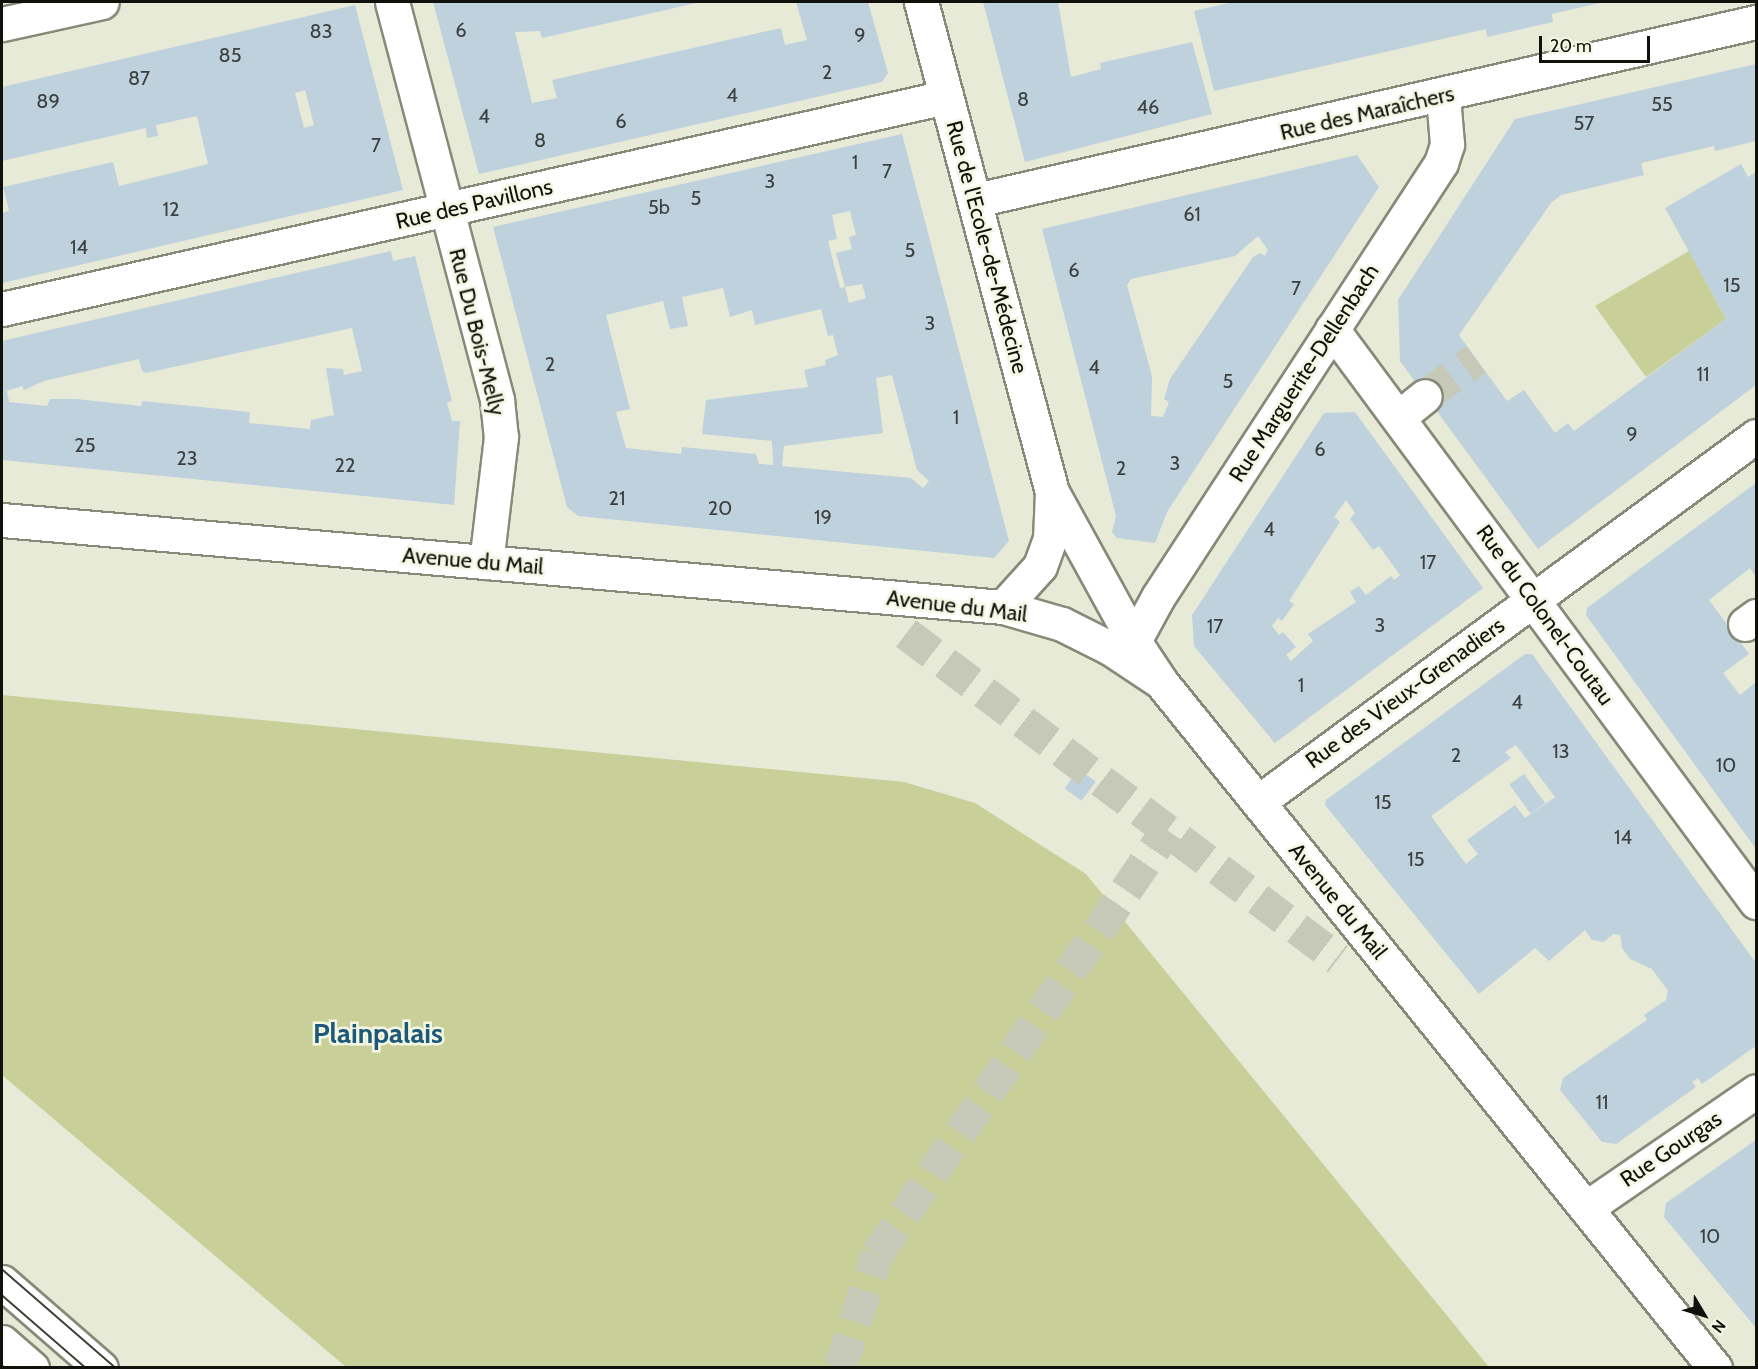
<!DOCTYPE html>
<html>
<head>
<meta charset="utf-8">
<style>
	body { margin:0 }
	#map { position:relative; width:1758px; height:1369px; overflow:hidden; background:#e7ead6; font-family:Cabin,sans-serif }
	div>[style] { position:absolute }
	.green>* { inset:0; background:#c8cf98 }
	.building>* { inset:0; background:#bed1dd; transform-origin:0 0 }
	.minor-tunnel>* { height:33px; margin-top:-16.5px; transform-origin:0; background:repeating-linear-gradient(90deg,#c7c9b8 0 33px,transparent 0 49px) }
	.roads { filter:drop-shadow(2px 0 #878a78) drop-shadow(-2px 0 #878a78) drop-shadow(0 2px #878a78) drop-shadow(0 -2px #878a78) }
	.minor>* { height:33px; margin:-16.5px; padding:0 16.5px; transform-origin:16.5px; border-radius:16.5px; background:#fff }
	.major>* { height:33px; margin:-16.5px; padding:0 16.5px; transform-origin:16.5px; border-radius:16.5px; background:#fff }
	.tram>* { height:1.5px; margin:-0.75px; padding:0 0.75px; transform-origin:0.75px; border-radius:0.75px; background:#3f4037 }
	span { translate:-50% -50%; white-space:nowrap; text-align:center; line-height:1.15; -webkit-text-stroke:5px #f4f7e3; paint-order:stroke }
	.number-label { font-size:20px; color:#3c4140 }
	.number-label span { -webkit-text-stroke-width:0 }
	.street-label { font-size:22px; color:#10110b }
	.district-label { font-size:28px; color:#1d5879; font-weight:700 }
	.frame { position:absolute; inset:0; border:3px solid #10110b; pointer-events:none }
	.north { position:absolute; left:1674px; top:1285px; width:60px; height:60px; -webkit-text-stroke:4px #f4f7e3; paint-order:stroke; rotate:128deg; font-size:16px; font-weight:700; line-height:24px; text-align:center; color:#10110b }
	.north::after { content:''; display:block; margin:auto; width:21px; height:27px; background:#10110b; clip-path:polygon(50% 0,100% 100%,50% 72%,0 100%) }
	.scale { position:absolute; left:1539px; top:36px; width:111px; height:27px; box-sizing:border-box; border:3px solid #10110b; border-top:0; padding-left:8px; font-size:18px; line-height:21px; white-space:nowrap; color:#10110b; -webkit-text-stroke:4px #f4f7e3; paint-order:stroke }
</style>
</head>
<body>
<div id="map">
	<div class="green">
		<div style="clip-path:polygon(1689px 251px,1726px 319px,1646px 377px,1595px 306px)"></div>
		<div style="clip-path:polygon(2px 695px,904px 782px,975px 803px,1086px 874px,1489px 1367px,346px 1367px,2px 1075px)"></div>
	</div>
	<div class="building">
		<div style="clip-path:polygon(433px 2px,701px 2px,542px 38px,540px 31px,515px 32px,532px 103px,557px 98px,552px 80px,781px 28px,785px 45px,807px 40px,796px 2px,868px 2px,888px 73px,882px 82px,479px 174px)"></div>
		<div style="clip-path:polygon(983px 2px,1058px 2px,1071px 77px,1101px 69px,1100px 63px,1192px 42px,1212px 114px,1025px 162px)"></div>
		<div style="clip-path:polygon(1233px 2px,1604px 2px,1552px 14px,1553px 22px,1487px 37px,1486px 29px,1214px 91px,1194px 11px)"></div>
		<div style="clip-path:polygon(evenodd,355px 5px,403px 190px,2px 283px,2px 213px,9px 211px,3px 187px,113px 162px,119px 186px,208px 164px,197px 116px,156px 125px,158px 136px,147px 138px,146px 128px,2px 161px,2px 87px,355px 5px,305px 90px,314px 125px,304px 128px,295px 93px,305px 90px)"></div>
		<div style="clip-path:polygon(1756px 64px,1756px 141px,1715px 151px,1714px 146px,1641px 163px,1644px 175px,1561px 195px,1551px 203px,1459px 335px,1507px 401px,1524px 390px,1555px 433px,1568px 423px,1574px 431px,1726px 319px,1665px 208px,1741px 164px,1748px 177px,1756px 172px,1756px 385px,1538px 549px,1400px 361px,1398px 300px,1515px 119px)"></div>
		<div style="clip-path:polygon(evenodd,902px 134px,1009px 541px,994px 558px,578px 516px,567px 507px,493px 227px,902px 134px,850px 211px,856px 235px,849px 237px,852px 249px,836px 253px,845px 287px,840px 288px,828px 241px,837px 239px,832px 215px,850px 211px,902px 134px,862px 284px,866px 298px,849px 303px,845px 287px,862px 284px,902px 134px,723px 288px,730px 317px,752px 310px,755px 325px,821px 309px,828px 336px,833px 335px,838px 355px,825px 360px,826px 365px,804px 370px,808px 387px,706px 400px,702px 434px,772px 441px,773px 465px,759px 464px,756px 454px,682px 447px,681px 454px,626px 448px,616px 412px,630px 409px,606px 315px,663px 301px,670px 329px,688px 326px,682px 297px,723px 288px,902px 134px,892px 375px,917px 470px,929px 481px,923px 488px,911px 478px,782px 466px,784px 446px,883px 433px,876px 378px,892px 375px)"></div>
		<div style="clip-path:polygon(evenodd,1357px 155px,1379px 187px,1167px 512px,1155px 543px,1117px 538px,1112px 532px,1116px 516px,1042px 229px,1357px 155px,1258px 236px,1268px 250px,1265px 256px,1260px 253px,1253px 257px,1170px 379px,1164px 399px,1169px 402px,1163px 417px,1151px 416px,1152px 376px,1127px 285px,1131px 279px,1235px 256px,1258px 236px)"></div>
		<div style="clip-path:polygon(evenodd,391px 251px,393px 261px,415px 256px,452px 401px,447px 403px,452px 421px,460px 421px,454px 505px,2px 460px,2px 341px,391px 251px,352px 328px,362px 371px,344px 375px,343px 369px,326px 368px,334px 415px,311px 420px,310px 429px,249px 423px,250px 412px,142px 401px,141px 406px,76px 399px,50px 399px,47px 406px,9px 402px,7px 391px,22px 386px,24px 390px,44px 381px,139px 359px,142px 371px,146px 373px,352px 328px)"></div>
		<div style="clip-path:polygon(evenodd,1355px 412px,1483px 588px,1275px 743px,1194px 646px,1192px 615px,1324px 413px,1355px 412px,1346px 500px,1355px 513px,1350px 519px,1373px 550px,1379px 546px,1400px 575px,1394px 580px,1391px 576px,1366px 595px,1359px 586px,1350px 592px,1356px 602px,1308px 634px,1313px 641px,1291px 661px,1286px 655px,1296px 647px,1283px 632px,1279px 635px,1272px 626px,1278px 618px,1282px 621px,1294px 604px,1289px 601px,1340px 522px,1334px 517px,1346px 500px)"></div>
		<div style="clip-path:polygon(1756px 483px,1756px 577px,1750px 568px,1709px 600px,1749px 654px,1723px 673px,1740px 695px,1756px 682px,1756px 849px,1586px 615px,1587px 608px)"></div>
		<div style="clip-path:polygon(evenodd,1525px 654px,1532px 654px,1756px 963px,1756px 1046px,1702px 1084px,1698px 1078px,1692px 1082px,1696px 1087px,1616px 1144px,1602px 1142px,1560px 1090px,1563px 1078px,1647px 1020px,1644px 1015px,1666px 1000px,1668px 991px,1652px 969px,1630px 959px,1622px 948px,1620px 935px,1613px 934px,1604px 942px,1592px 940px,1585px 930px,1549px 961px,1535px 948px,1479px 994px,1325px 805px,1326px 800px,1525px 654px,1516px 745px,1555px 797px,1525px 818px,1515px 805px,1467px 840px,1478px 854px,1466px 864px,1431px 816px,1511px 758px,1505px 752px,1516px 745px)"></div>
		<div style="left:1079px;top:769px;width:21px;height:24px;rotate:37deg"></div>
		<div style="left:1524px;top:774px;width:36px;height:18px;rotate:54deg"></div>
		<div style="clip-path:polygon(1756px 1140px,1756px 1328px,1664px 1217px,1666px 1203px)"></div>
	</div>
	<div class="minor-tunnel">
		<div style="left:1425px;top:396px;width:63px;rotate:-36deg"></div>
		<div style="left:906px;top:633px;width:541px;rotate:37.04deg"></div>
		<div style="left:840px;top:1368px;width:120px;rotate:-72deg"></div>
		<div style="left:877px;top:1254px;width:514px;rotate:-55.63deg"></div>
	</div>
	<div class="roads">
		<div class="minor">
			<div style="left:392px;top:2px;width:412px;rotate:75.2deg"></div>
			<div style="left:497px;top:400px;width:37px;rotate:84deg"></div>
			<div style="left:501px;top:437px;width:126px;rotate:96.8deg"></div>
			<div style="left:921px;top:2px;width:507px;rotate:75.03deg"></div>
			<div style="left:1052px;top:492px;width:170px;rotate:61.2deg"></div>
			<div style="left:1134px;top:641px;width:49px;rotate:56.6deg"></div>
			<div style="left:2px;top:24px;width:102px;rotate:-12.4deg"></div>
			<div style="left:976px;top:200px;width:800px;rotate:-12.86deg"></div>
			<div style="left:2px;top:309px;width:968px;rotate:-12.66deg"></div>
			<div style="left:1332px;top:329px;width:713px;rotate:53.5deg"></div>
			<div style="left:1399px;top:417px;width:33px;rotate:-39deg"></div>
			<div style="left:1003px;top:607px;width:55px;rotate:-47.9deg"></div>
			<div style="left:1040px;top:566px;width:29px;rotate:-70deg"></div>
			<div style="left:1050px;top:539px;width:47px;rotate:-87.6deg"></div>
			<div style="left:1745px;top:624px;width:14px;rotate:-36deg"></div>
			<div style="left:1134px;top:641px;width:50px;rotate:-61.4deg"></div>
			<div style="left:1158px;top:597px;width:518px;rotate:-56.89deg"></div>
			<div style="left:1441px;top:163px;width:20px;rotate:-72deg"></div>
			<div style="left:1447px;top:144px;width:48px;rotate:-94.8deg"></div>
			<div style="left:1258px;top:802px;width:618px;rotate:-36.31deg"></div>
			<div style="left:1586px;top:1208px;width:206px;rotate:-34.5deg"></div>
			<div style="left:2px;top:1282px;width:131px;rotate:41deg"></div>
		</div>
		<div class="major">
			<div style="left:2px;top:520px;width:1005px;rotate:4.97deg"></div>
			<div style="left:1003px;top:607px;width:61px;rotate:16.1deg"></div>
			<div style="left:1062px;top:624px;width:54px;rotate:26.6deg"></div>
			<div style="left:1110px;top:648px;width:61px;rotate:33.7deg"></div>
			<div style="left:1161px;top:682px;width:882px;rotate:51.08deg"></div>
			<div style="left:2px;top:1342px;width:40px;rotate:41deg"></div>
		</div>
	</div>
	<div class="tram">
		<div style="left:2px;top:1269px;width:151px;rotate:41deg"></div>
		<div style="left:2px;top:1295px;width:111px;rotate:41deg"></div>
	</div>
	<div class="number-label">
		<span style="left:461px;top:30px">6</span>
		<span style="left:321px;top:31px">83</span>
		<span style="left:860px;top:35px">9</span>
		<span style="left:230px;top:55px">85</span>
		<span style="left:827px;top:72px">2</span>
		<span style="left:139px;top:78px">87</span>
		<span style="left:732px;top:95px">4</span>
		<span style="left:1023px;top:99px">8</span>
		<span style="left:48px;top:101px">89</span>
		<span style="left:1662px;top:104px">55</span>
		<span style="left:1148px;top:107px">46</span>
		<span style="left:484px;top:116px">4</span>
		<span style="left:621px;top:121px">6</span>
		<span style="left:1584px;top:123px">57</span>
		<span style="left:540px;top:140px">8</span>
		<span style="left:376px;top:145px">7</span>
		<span style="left:855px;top:162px">1</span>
		<span style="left:887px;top:171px">7</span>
		<span style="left:770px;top:181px">3</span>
		<span style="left:696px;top:198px">5</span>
		<span style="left:659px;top:207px">5b</span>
		<span style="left:171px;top:209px">12</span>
		<span style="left:1192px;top:214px">61</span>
		<span style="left:79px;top:247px">14</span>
		<span style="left:910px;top:250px">5</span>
		<span style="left:1074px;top:270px">6</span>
		<span style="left:1732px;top:285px">15</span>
		<span style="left:1296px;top:288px">7</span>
		<span style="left:930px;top:323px">3</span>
		<span style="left:550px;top:364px">2</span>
		<span style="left:1094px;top:367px">4</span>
		<span style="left:1703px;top:374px">11</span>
		<span style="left:1228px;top:381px">5</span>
		<span style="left:956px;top:417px">1</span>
		<span style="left:1632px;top:434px">9</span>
		<span style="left:85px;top:445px">25</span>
		<span style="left:1320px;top:449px">6</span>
		<span style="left:187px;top:458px">23</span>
		<span style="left:1175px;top:463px">3</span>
		<span style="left:345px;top:465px">22</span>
		<span style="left:1121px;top:468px">2</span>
		<span style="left:617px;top:498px">21</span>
		<span style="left:720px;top:508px">20</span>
		<span style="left:823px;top:517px">19</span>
		<span style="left:1269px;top:529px">4</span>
		<span style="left:1428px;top:562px">17</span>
		<span style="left:1380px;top:625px">3</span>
		<span style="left:1215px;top:626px">17</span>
		<span style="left:1301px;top:685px">1</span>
		<span style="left:1517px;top:702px">4</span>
		<span style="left:1561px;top:751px">13</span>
		<span style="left:1456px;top:755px">2</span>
		<span style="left:1726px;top:765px">10</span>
		<span style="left:1383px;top:802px">15</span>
		<span style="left:1623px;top:837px">14</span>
		<span style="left:1416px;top:859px">15</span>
		<span style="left:1602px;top:1102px">11</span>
		<span style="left:1710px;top:1236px">10</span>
	</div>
	<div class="street-label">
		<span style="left:1367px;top:113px;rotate:-13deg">Rue des Maraîchers</span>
		<span style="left:474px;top:204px;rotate:-13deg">Rue des Pavillons</span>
		<span style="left:987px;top:247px;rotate:75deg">Rue de l'Ecole-de-Médecine</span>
		<span style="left:477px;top:332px;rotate:76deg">Rue Du Bois-Melly</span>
		<span style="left:1304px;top:373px;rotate:-57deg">Rue Marguerite-Dellenbach</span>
		<span style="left:473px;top:561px;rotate:5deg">Avenue du Mail</span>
		<span style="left:957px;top:606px;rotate:7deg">Avenue du Mail</span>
		<span style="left:1545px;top:615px;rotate:54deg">Rue du Colonel-Coutau</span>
		<span style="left:1405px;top:693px;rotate:-36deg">Rue des Vieux-Grenadiers</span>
		<span style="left:1338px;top:901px;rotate:51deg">Avenue du Mail</span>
		<span style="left:1671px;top:1149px;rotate:-34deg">Rue Gourgas</span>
	</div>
	<div class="district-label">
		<span style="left:378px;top:1033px">Plainpalais</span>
	</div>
	<div class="frame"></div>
	<div class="north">N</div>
	<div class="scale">20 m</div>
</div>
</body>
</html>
